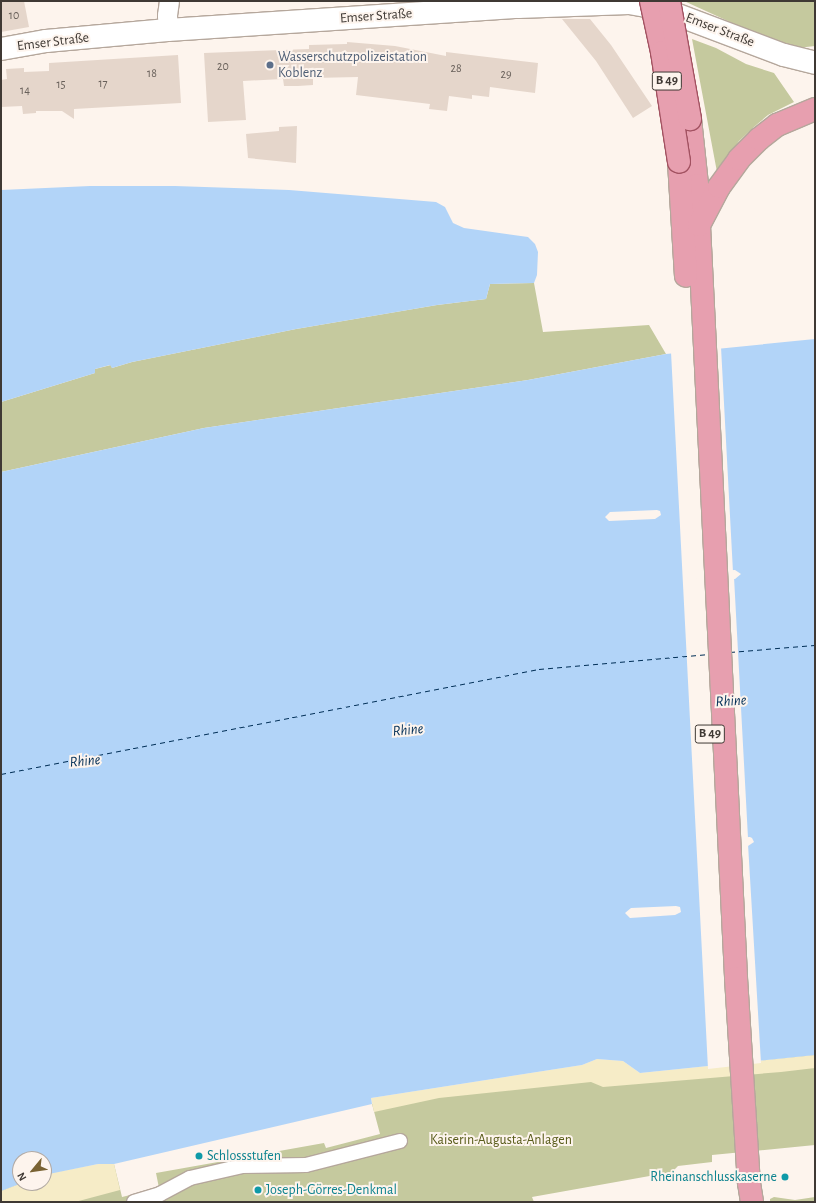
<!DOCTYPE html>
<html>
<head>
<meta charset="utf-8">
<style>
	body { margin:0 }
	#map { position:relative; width:816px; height:1203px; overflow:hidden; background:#fdf4ed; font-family:"Alegreya Sans",sans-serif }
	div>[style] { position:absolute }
	.green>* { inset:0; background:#c5c99e }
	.sand>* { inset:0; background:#f6ecc7 }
	.water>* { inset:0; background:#b2d4f8 }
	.pier>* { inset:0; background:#fdf4ed }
	.ferry>* { height:1px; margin-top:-0.5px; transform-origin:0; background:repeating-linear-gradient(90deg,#002e56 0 5px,transparent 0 9px) }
	.building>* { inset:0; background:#e5d6cb }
	.roads { filter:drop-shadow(1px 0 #b5a79c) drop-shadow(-1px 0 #b5a79c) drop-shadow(0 1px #b5a79c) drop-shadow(0 -1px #b5a79c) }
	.pedestrian>* { height:14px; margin:-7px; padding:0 7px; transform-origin:7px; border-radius:7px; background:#fff }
	.minor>* { height:19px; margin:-9.5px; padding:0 9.5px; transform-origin:9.5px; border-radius:9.5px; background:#fff }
	.tertiary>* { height:22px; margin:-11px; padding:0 11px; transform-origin:11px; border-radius:11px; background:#fff }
	.primary>* { height:22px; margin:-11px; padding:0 11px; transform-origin:11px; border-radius:11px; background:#e79faf }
	.bridges { filter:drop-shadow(1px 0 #a25261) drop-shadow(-1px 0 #a25261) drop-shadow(0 1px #a25261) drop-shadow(0 -1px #a25261) }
	.primary-bridge>* { height:22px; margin:-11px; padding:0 11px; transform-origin:11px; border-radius:11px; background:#e79faf }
	.dots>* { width:11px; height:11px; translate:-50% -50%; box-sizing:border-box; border:2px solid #fdf4ed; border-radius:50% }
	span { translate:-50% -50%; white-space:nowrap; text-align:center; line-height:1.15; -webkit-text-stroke:4px #fdf4ed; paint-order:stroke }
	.number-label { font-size:12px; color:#68605a }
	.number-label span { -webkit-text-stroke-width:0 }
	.shield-label span { padding:1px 3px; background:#fdf4ed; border:1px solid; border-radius:3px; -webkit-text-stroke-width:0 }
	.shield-label { font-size:13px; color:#3f3934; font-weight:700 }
	.street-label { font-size:14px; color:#3f3934 }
	.service-label { font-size:14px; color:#4e5e75 }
	.left { translate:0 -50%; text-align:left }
	.park-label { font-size:14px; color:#585b19 }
	.culture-label { font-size:14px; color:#0d838f }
	.right { translate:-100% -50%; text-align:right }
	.water-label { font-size:15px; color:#002e56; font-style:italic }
	.frame { position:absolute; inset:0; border:2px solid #3f3934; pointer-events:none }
	.north { position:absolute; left:12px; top:1151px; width:40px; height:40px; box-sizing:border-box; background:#fdf4ed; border:1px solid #b1a9a3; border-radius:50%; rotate:241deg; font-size:11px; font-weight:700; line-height:16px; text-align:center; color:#3f3934 }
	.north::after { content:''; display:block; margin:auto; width:14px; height:18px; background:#796232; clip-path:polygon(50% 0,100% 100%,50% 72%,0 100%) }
</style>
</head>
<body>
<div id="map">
	<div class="green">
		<div style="clip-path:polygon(684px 1px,815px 1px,815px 46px,789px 49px)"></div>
		<div style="clip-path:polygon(692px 39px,716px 48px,746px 64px,774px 73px,794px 102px,768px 115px,755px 126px,739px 141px,717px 172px)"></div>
		<div style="clip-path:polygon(534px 283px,543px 332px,649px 325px,666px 354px,528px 380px,204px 428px,1px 472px,1px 402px,95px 373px,95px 369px,111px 365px,112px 368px,132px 362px,296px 329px,437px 305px,486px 299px,490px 284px)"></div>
		<div style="clip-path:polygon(815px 1055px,815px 1145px,712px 1155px,712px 1162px,678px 1166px,672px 1172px,532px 1197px,534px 1202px,1px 1202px,1px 1191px,22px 1183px,44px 1183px,44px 1175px,114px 1164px,122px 1197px,159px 1188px,156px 1173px,324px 1143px,326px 1148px,380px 1134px,372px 1104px)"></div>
		<div style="clip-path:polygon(774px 1197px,795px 1200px,815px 1197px,815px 1202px,770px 1202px,770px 1199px)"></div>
	</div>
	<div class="sand">
		<div style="clip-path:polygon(815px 1055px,815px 1068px,781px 1072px,603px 1087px,591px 1082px,439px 1098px,374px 1112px,371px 1098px,582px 1065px,597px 1059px,623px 1061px,640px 1073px)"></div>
		<div style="clip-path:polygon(98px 1164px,114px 1164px,120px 1190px,75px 1202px,1px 1202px,1px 1191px,22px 1183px,44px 1183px,44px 1175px,46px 1174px)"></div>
	</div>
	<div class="water">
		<div style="clip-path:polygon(90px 186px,175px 186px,289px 190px,436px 202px,445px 207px,453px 223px,464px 228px,528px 237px,535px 244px,538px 252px,537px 275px,534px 283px,490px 284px,486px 299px,437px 305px,296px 329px,132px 362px,112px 368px,110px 365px,95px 369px,95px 373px,1px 402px,1px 190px)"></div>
		<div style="clip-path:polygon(evenodd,815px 339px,815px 1055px,640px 1073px,623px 1061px,597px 1059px,582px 1065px,371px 1098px,372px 1104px,114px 1164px,98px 1164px,44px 1175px,44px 1159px,20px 1159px,20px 1183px,22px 1183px,1px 1191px,1px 472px,204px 428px,528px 380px,666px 354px,815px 339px,657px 510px,660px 511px,661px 515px,655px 519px,609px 521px,605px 517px,610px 512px,657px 510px,815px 339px,735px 570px,741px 574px,735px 579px,688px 581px,684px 577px,688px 572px,735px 570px,815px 339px,750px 837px,752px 838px,754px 842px,748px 846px,699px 846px,699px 840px,703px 839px,750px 837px,815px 339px,676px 906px,680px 907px,681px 912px,675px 915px,630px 918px,625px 913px,631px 908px,676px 906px)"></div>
	</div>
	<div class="pier">
		<div style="clip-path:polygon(721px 347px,733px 572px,689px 574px,686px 577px,689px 579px,734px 577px,748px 838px,703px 841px,700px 843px,702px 846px,748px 844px,761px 1063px,708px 1069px,671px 352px)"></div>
	</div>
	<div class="ferry">
		<div style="left:730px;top:652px;width:85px;rotate:-4.7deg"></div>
		<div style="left:1px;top:774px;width:548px;rotate:-11.04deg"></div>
		<div style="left:539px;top:669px;width:171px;rotate:-5deg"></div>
	</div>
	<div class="building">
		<div style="clip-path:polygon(1px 1px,24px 1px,29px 27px,1px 32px)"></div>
		<div style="clip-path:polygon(562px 19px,590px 19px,611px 45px,652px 106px,633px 118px,596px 61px)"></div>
		<div style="clip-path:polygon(347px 42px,395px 46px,446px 56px,446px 52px,538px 63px,535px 93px,490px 87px,489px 97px,472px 95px,472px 99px,449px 96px,447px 111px,429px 109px,430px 104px,356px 95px,358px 77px,313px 78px,313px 85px,298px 86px,284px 86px,283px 79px,243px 81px,246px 120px,208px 122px,204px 53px,309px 49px,309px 45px,347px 44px)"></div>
		<div style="clip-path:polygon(178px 55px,181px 103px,74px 109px,74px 119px,62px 111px,36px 111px,36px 113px,23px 114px,22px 106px,1px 107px,1px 80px,7px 79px,6px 69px,24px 68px,24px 72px,49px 71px,49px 63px)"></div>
		<div style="clip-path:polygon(297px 126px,296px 163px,248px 158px,246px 134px,279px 131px,279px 127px)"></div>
	</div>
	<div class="roads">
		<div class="pedestrian">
			<div style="left:134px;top:1202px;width:27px;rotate:-17deg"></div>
			<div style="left:160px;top:1194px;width:34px;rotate:-28deg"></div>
			<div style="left:190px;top:1178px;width:53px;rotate:-13deg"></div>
			<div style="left:242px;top:1166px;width:64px;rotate:-0.9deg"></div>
			<div style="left:306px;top:1165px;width:97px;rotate:-14.3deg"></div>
		</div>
		<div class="minor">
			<div style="left:168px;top:30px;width:15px;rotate:-94deg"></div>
			<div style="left:167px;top:15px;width:14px;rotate:-82deg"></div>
		</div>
		<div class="tertiary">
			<div style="left:1px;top:49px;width:46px;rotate:-10.1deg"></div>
			<div style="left:46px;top:41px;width:122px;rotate:-5.2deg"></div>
			<div style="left:168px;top:30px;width:351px;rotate:-3.8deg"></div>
			<div style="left:518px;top:7px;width:111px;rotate:-2.1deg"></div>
			<div style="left:629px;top:3px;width:34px;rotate:10deg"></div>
			<div style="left:662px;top:9px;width:130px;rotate:20.7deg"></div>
			<div style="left:784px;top:55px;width:32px;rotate:14deg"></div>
		</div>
		<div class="primary">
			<div style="left:690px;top:119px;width:66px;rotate:83.9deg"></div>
			<div style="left:697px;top:185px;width:794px;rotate:87.18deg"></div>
			<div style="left:736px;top:978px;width:205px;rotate:86.4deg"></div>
			<div style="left:749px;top:1183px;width:19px;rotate:81deg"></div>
			<div style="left:679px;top:162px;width:114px;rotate:86.5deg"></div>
			<div style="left:699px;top:225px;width:43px;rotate:-62.2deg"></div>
			<div style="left:719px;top:187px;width:34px;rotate:-54deg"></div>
			<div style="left:739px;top:159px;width:28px;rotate:-45deg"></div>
			<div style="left:759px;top:139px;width:23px;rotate:-38deg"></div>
			<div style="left:777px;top:125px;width:41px;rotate:-22.8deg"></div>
		</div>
	</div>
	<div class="bridges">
		<div class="primary-bridge">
			<div style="left:651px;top:1px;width:52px;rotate:77.8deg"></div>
			<div style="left:662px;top:52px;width:111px;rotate:81.2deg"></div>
			<div style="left:669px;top:1px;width:120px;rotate:79.9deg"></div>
		</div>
	</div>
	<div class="dots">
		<div style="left:270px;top:65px;background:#5c6f8a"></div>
		<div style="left:199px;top:1156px;background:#0f9aa8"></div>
		<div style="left:785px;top:1177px;background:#0f9aa8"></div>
		<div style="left:258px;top:1190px;background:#0f9aa8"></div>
	</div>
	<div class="number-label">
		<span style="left:14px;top:16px">10</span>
		<span style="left:223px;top:67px">20</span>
		<span style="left:456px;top:69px">28</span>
		<span style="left:152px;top:74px">18</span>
		<span style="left:506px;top:75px">29</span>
		<span style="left:103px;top:84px">17</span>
		<span style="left:61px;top:85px">15</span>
		<span style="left:25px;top:91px">14</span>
	</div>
	<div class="shield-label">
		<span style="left:667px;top:81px">B 49</span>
		<span style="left:710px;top:734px">B 49</span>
	</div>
	<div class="street-label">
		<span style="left:376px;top:16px;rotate:-4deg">Emser Straße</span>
		<span style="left:720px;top:30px;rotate:21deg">Emser Straße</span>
		<span style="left:53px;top:42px;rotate:-7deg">Emser Straße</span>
	</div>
	<div class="service-label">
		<span class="left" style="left:278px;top:65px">Wasserschutzpolizeistation<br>Koblenz</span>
	</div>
	<div class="park-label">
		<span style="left:501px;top:1140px">Kaiserin-Augusta-Anlagen</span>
	</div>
	<div class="culture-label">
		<span class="left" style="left:207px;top:1156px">Schlossstufen</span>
		<span class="right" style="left:777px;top:1177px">Rheinanschlusskaserne</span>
		<span class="left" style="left:266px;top:1190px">Joseph-Görres-Denkmal</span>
	</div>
	<div class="water-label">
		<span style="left:731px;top:701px;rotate:-3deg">Rhine</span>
		<span style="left:408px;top:730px;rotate:-5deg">Rhine</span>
		<span style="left:85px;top:761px;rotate:-5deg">Rhine</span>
	</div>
	<div class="frame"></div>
	<div class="north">N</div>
</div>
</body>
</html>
